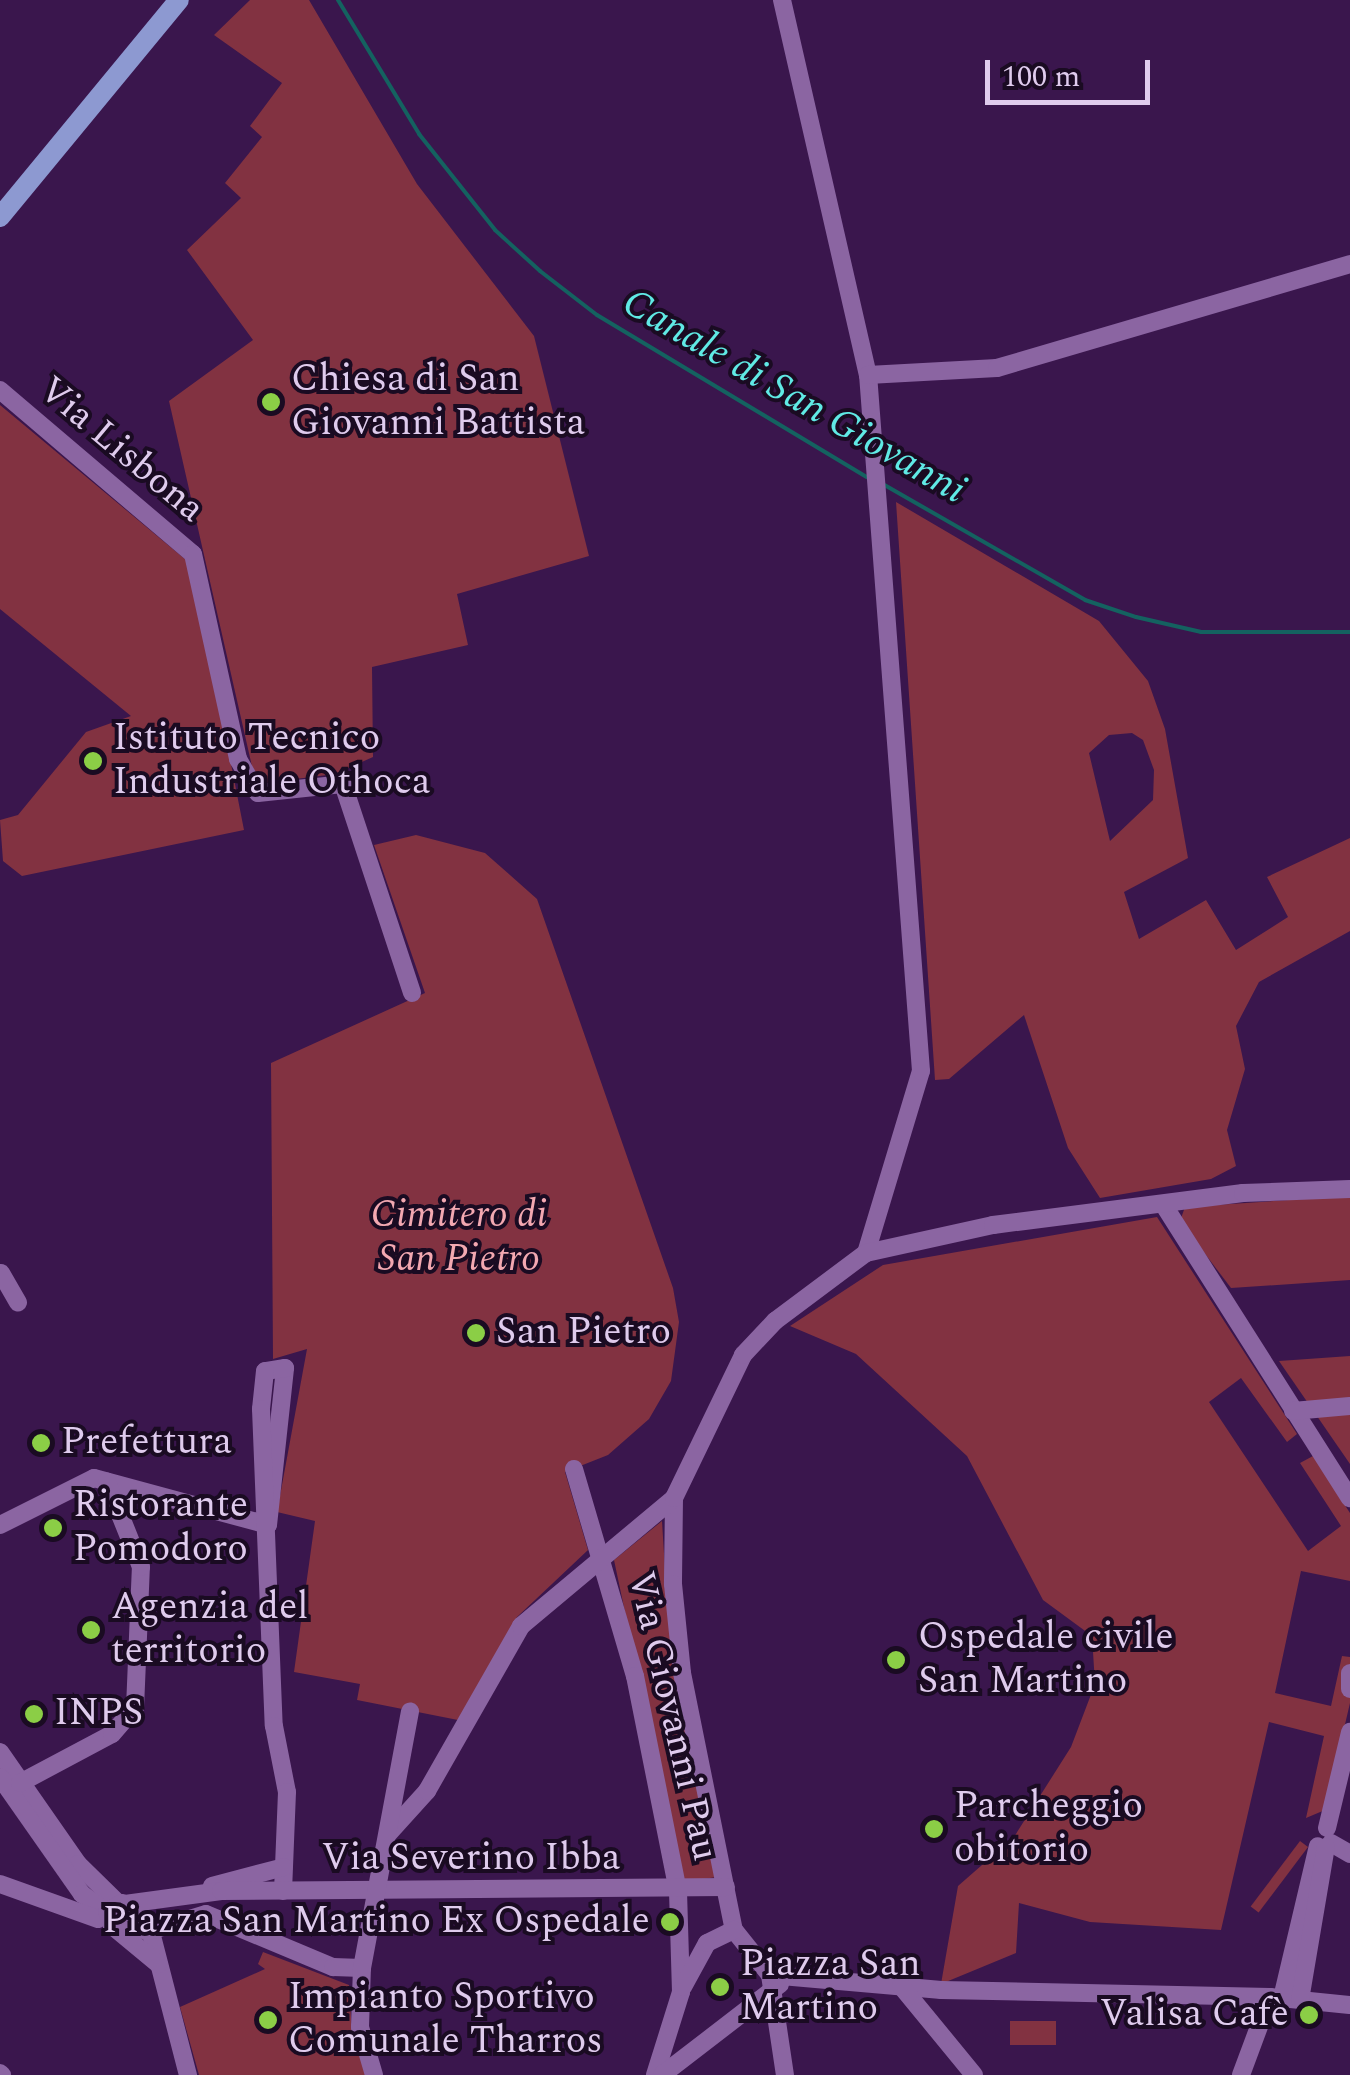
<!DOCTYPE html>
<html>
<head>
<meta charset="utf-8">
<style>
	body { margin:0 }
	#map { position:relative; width:1350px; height:2075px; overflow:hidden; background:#3a164d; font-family:Spectral,serif }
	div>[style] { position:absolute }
	.green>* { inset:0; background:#823241; transform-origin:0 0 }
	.stream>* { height:4px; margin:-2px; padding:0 2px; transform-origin:2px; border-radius:2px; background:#146260 }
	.minor>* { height:18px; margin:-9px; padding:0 9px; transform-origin:9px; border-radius:9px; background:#8b65a2 }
	.major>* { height:20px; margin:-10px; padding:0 10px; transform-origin:10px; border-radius:10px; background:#8d99d1 }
	.dots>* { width:28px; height:28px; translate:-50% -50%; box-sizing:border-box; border:5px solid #1a0b22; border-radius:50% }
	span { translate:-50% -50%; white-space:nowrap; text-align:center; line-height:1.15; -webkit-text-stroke:8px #1a0b22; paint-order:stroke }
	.poi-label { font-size:38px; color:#dfcbed }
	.left { translate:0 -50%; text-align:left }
	.right { translate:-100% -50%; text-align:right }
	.street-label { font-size:38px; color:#dfcbed }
	.park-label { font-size:38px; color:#f3a8b1; font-style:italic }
	.water-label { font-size:40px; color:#60eae5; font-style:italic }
	.scale { position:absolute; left:985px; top:60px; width:165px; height:45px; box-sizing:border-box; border:5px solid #dfcbed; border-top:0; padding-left:12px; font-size:30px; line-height:35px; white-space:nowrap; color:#dfcbed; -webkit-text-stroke:8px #1a0b22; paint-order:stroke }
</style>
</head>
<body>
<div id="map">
	<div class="green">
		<div style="clip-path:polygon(250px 0,309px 0,417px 184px,534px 336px,589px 556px,457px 594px,468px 645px,372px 667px,373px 757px,335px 774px,256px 784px,169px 401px,253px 340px,187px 250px,241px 198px,225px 183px,262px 137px,250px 126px,282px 83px,214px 35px)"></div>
		<div style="clip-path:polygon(0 405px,192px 565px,244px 830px,22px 876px,3px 861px,0 820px,18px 815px,86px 732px,131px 716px,0 609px)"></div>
		<div style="clip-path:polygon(evenodd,896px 502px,1099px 621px,1148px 681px,1165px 729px,1188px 858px,1124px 892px,1139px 939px,1206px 900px,1236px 950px,1288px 917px,1267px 877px,1350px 838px,1350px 931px,1259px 982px,1236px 1026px,1245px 1069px,1227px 1130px,1236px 1166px,1211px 1179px,1100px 1198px,1068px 1148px,1024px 1015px,949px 1079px,935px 1080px,896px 502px,1132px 733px,1143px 740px,1154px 770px,1153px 800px,1110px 841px,1089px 753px,1109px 735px,1132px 733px)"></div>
		<div style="clip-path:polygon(416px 835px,485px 853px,537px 899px,673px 1288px,679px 1322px,671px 1381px,649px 1419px,608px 1455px,565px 1472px,588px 1550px,517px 1617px,463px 1721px,357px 1700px,360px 1684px,294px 1672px,315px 1521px,277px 1512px,307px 1349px,273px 1359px,271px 1063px,425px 993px,374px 845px)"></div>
		<div style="clip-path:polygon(1350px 1196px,1350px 1280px,1231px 1288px,1180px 1221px,1185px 1207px)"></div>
		<div style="clip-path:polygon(1157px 1217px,1297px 1434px,1287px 1442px,1241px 1378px,1209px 1402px,1308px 1551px,1341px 1526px,1300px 1463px,1313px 1456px,1350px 1513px,1350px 1581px,1301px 1571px,1275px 1693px,1331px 1706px,1342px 1656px,1350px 1657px,1350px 1703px,1325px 1810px,1306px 1818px,1324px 1736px,1269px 1722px,1221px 1930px,1090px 1922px,1019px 1903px,1016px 1953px,941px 1984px,958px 1886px,1014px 1837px,1071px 1747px,1095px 1684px,1092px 1636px,1043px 1600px,967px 1456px,856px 1354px,790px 1326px,883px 1265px)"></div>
		<div style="clip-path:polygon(1350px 1356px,1350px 1464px,1279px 1361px)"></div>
		<div style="clip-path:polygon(662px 1521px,666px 1586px,717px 1877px,682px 1882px,614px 1560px)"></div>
		<div style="left:1300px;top:1841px;width:10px;height:82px;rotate:37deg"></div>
		<div style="clip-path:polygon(263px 1952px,349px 1985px,352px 2033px,366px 2075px,199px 2075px,180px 2007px,265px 1969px,258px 1964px)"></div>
		<div style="left:1010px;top:2021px;width:46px;height:24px"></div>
	</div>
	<div class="stream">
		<div style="left:338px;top:0;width:157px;rotate:58.8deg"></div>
		<div style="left:419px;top:134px;width:122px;rotate:51.6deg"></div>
		<div style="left:495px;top:230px;width:61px;rotate:42.3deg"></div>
		<div style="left:540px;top:271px;width:72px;rotate:37.7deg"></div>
		<div style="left:597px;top:315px;width:315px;rotate:31deg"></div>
		<div style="left:881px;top:483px;width:235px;rotate:29.8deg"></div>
		<div style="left:1085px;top:600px;width:54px;rotate:18.4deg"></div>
		<div style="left:1136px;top:617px;width:67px;rotate:13deg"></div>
		<div style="left:1201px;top:632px;width:149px"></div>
	</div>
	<div class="minor">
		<div style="left:782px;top:0;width:385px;rotate:77.1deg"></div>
		<div style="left:0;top:390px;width:253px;rotate:40.4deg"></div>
		<div style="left:193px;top:554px;width:210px;rotate:77.6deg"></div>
		<div style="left:238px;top:759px;width:39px;rotate:60deg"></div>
		<div style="left:258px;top:793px;width:85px;rotate:-6deg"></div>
		<div style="left:343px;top:784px;width:220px;rotate:71.7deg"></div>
		<div style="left:1165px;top:1207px;width:345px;rotate:57.6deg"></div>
		<div style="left:866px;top:1253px;width:190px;rotate:-73.2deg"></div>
		<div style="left:921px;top:1071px;width:698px;rotate:-94.35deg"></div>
		<div style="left:868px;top:375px;width:129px;rotate:-3.1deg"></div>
		<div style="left:997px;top:368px;width:368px;rotate:-16.4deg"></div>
		<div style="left:1px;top:1273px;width:34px;rotate:60deg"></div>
		<div style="left:1293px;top:1411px;width:57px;rotate:-5deg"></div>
		<div style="left:574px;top:1469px;width:216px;rotate:73.6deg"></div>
		<div style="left:635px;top:1676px;width:219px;rotate:78.7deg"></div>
		<div style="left:678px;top:1891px;width:101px;rotate:88.3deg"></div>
		<div style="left:681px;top:1992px;width:87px;rotate:107.4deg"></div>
		<div style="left:674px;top:1498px;width:86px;rotate:90.7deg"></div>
		<div style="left:673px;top:1584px;width:89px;rotate:84.2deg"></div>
		<div style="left:682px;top:1673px;width:262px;rotate:78.6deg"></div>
		<div style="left:734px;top:1930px;width:58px;rotate:51.3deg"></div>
		<div style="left:770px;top:1975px;width:101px;rotate:81.5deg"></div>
		<div style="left:0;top:1525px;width:105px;rotate:-26.6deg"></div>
		<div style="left:94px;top:1478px;width:180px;rotate:15.1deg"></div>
		<div style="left:268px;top:1525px;width:158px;rotate:-83.8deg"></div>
		<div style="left:285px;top:1368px;width:20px;rotate:171deg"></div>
		<div style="left:265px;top:1371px;width:38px;rotate:96deg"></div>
		<div style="left:261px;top:1409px;width:317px;rotate:87.7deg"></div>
		<div style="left:274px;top:1726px;width:67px;rotate:78.9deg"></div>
		<div style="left:287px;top:1792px;width:99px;rotate:92.3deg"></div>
		<div style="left:1350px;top:1673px;width:16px;rotate:90deg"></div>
		<div style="left:0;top:1752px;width:136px;rotate:55.1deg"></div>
		<div style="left:78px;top:1864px;width:56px;rotate:44.3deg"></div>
		<div style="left:0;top:1777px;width:143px;rotate:55deg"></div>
		<div style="left:82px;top:1894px;width:31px;rotate:36deg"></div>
		<div style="left:20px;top:1783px;width:104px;rotate:-28deg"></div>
		<div style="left:112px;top:1734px;width:35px;rotate:-49deg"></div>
		<div style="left:135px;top:1708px;width:141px;rotate:-87.6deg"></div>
		<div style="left:141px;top:1567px;width:92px;rotate:-111.8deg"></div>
		<div style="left:1327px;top:1828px;width:99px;rotate:-76.5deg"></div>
		<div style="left:389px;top:1833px;width:57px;rotate:-47.9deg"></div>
		<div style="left:427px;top:1791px;width:190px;rotate:-60.3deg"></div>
		<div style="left:521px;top:1626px;width:199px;rotate:-39.9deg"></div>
		<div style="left:674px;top:1498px;width:159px;rotate:-64.2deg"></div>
		<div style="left:743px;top:1355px;width:47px;rotate:-46.7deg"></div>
		<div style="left:775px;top:1321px;width:114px;rotate:-36.8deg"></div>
		<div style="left:866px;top:1253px;width:130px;rotate:-12.4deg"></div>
		<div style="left:993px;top:1225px;width:252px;rotate:-7.3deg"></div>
		<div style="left:1243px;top:1193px;width:107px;rotate:-2.1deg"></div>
		<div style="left:1331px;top:1843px;width:22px;rotate:30deg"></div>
		<div style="left:0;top:1884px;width:104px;rotate:19.7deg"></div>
		<div style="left:212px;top:1886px;width:74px;rotate:-14.8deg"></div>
		<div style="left:125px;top:1904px;width:97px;rotate:-7.7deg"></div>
		<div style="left:221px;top:1891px;width:505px;rotate:-0.45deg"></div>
		<div style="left:112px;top:1926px;width:15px;rotate:-110deg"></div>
		<div style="left:107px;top:1912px;width:17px;rotate:-31deg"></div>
		<div style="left:122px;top:1903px;width:45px;rotate:47.7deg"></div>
		<div style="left:152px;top:1936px;width:144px;rotate:75.5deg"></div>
		<div style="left:116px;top:1929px;width:55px;rotate:39.8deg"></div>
		<div style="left:119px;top:1929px;width:34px;rotate:2deg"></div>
		<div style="left:153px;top:1930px;width:55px;rotate:-16.8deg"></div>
		<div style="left:206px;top:1914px;width:138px;rotate:22.7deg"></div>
		<div style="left:333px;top:1967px;width:29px;rotate:2deg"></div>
		<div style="left:770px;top:1975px;width:172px;rotate:5deg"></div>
		<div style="left:941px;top:1990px;width:329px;rotate:1.2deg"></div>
		<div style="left:1270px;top:1997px;width:80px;rotate:5.7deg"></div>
		<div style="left:901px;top:1986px;width:115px;rotate:50.6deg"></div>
		<div style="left:683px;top:1987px;width:50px;rotate:-61.4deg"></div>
		<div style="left:707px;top:1943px;width:30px;rotate:-26deg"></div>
		<div style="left:1282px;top:1998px;width:156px;rotate:-76.7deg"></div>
		<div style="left:1300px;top:2000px;width:155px;rotate:-80.4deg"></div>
		<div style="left:0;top:2073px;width:3px;rotate:45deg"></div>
		<div style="left:374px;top:2075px;width:50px;rotate:-106.3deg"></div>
		<div style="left:360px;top:2027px;width:59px;rotate:-88.1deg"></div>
		<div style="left:362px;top:1968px;width:261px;rotate:-79.4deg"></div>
		<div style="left:662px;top:2075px;width:149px;rotate:-37.6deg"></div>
		<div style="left:1241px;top:2075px;width:83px;rotate:-69.6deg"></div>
	</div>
	<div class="major">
		<div style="left:0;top:217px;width:281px;rotate:-50.5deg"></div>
	</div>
	<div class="dots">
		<div style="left:271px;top:402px;background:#8bce46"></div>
		<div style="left:93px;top:761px;background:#8bce46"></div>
		<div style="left:476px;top:1333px;background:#8bce46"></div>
		<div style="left:41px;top:1443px;background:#8bce46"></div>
		<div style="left:53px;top:1528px;background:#8bce46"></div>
		<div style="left:91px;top:1630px;background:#8bce46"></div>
		<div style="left:896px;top:1660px;background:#8bce46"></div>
		<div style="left:34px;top:1714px;background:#8bce46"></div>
		<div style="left:934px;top:1829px;background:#8bce46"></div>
		<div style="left:670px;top:1922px;background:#8bce46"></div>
		<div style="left:720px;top:1987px;background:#8bce46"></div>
		<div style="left:1309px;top:2015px;background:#8bce46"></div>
		<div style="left:268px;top:2020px;background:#8bce46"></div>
	</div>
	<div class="poi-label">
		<span class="left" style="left:291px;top:402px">Chiesa di San<br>Giovanni Battista</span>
		<span class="left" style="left:113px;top:761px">Istituto Tecnico<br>Industriale Othoca</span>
		<span class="left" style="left:496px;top:1333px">San Pietro</span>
		<span class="left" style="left:61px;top:1443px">Prefettura</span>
		<span class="left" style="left:73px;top:1528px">Ristorante<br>Pomodoro</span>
		<span class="left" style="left:111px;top:1630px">Agenzia del<br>territorio</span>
		<span class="left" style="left:918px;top:1660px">Ospedale civile<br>San Martino</span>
		<span class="left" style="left:54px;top:1714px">INPS</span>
		<span class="left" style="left:954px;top:1829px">Parcheggio<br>obitorio</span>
		<span class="right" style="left:650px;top:1922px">Piazza San Martino Ex Ospedale</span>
		<span class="left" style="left:740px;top:1987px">Piazza San<br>Martino</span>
		<span class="left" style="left:288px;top:2020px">Impianto Sportivo<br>Comunale Tharros</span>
		<span class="right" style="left:1289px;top:2015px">Valisa Cafè</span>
	</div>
	<div class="street-label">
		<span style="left:121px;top:450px;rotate:40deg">Via Lisbona</span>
		<span style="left:672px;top:1716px;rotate:77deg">Via Giovanni Pau</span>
		<span style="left:471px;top:1859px">Via Severino Ibba</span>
	</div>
	<div class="park-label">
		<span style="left:459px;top:1238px">Cimitero di<br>San Pietro</span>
	</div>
	<div class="water-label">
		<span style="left:794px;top:397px;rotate:30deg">Canale di San Giovanni</span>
	</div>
	<div class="scale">100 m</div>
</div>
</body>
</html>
